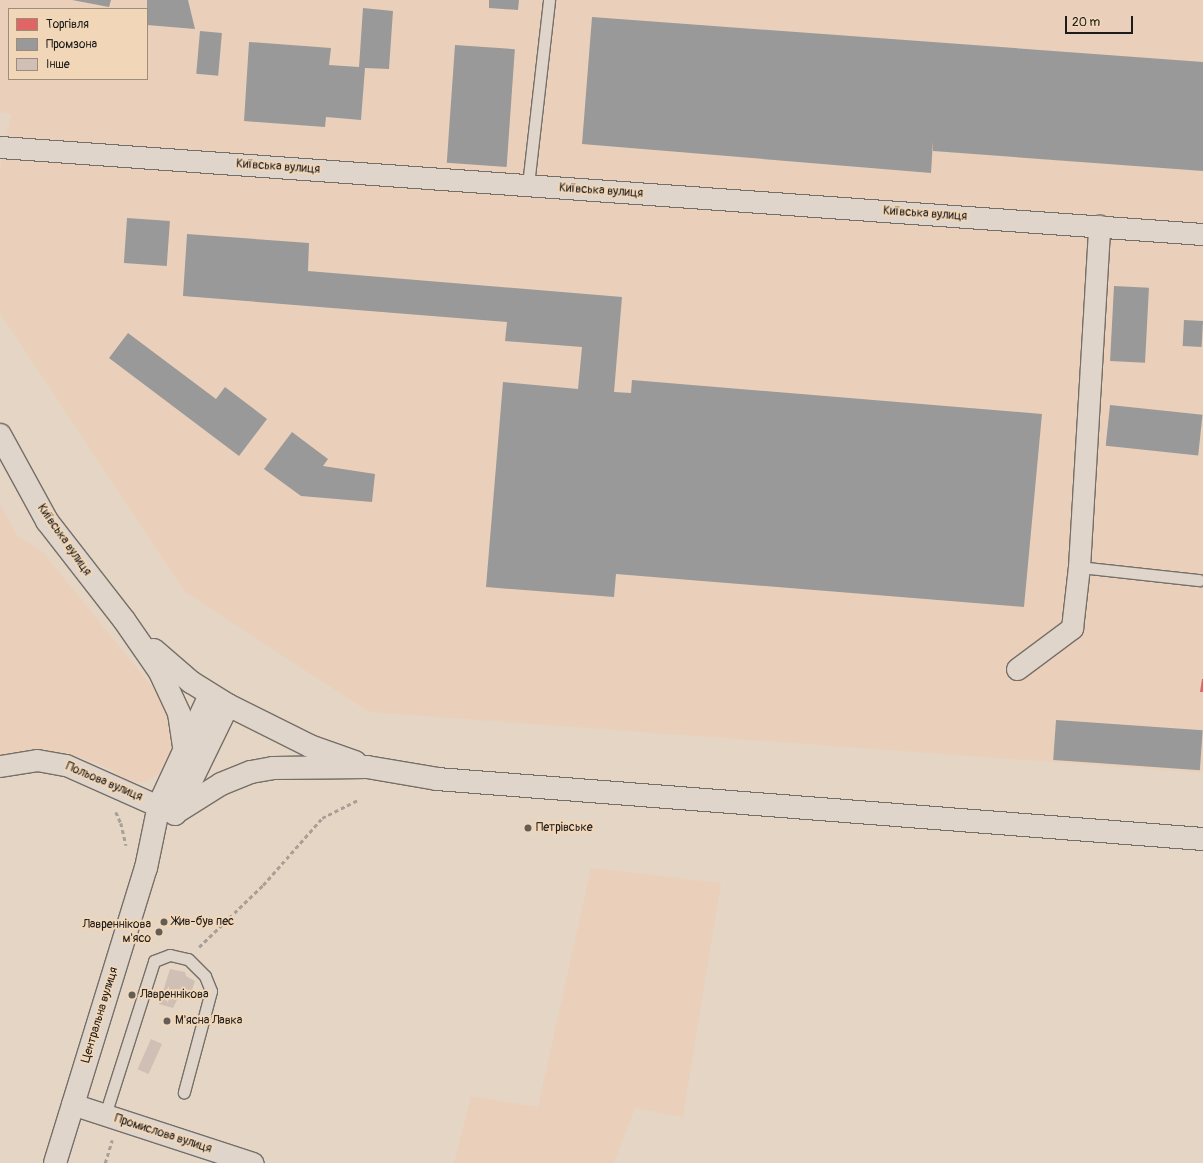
<!DOCTYPE html>
<html>
<head>
<meta charset="utf-8">
<style>
	body { margin:0 }
	#map { position:relative; width:1203px; height:1163px; overflow:hidden; background:#e4d5c5; font-family:Pangolin,sans-serif }
	div>[style] { position:absolute }
	.built>* { inset:0; background:#ead0bb }
	.shops>* { inset:0; background:#e06666 }
	.industry>* { inset:0; background:#999; transform-origin:0 0 }
	.building>* { inset:0; background:#cfbfb5; transform-origin:0 0 }
	.path>* { height:2.5px; margin-top:-1.25px; transform-origin:0; background:repeating-linear-gradient(90deg,#a89f97 0 4px,transparent 0 7px) }
	.roads { filter:drop-shadow(1px 0 #766f68) drop-shadow(-1px 0 #766f68) drop-shadow(0 1px #766f68) drop-shadow(0 -1px #766f68) }
	.service>* { height:11px; margin:-5.5px; padding:0 5.5px; transform-origin:5.5px; border-radius:5.5px; background:#dfd5ca }
	.minor>* { height:21px; margin:-10.5px; padding:0 10.5px; transform-origin:10.5px; border-radius:10.5px; background:#dfd5ca }
	.secondary>* { height:22px; margin:-11px; padding:0 11px; transform-origin:11px; border-radius:11px; background:#dfd5ca }
	.dots>* { width:11px; height:11px; translate:-50% -50%; box-sizing:border-box; border:2px solid #f1d6b8; border-radius:50% }
	span { translate:-50% -50%; white-space:nowrap; text-align:center; line-height:1.15; -webkit-text-stroke:4px #f1d6b8; paint-order:stroke }
	.street-label { font-size:12px; color:#1c1c1c }
	.poi-label { font-size:12px; color:#1c1c1c }
	.left { translate:0 -50%; text-align:left }
	.right { translate:-100% -50%; text-align:right }
	.legend { position:absolute; left:8px; top:8px; width:140px; height:72px; box-sizing:border-box; background:#f1d6b8; border:1px solid #9c8c7a; margin:0; padding:5px 7px; list-style:none; font-size:12px; color:#1c1c1c }
	.legend li { display:flex; align-items:center; gap:8px; height:20px }
	.legend b { width:20px; border:1px solid #9c8c7a }
	.scale { position:absolute; left:1065px; top:16px; width:68px; height:18px; box-sizing:border-box; border:2px solid #1c1c1c; border-top:0; padding-left:5px; font-size:12px; line-height:14px; white-space:nowrap; color:#1c1c1c; -webkit-text-stroke:3px #f1d6b8; paint-order:stroke }
</style>
</head>
<body>
<div id="map">
	<div class="built">
		<div style="clip-path:polygon(evenodd,0 0,1203px 0,1203px 773px,369px 712px,185px 592px,0 313px,0 170px,11px 114px,0 113px,0 0,9px 9px,147px 9px,147px 79px,9px 79px,9px 9px)"></div>
		<div style="clip-path:polygon(0 504px,17px 535px,42px 551px,167px 705px,174px 747px,169px 762px,159px 774px,144px 782px,128px 781px,106px 767px,79px 757px,46px 752px,0 758px)"></div>
		<div style="clip-path:polygon(591px 868px,721px 883px,683px 1117px,635px 1108px,614px 1163px,454px 1163px,471px 1096px,538px 1107px)"></div>
	</div>
	<div class="shops">
		<div style="clip-path:polygon(1202px 679px,1203px 679px,1203px 692px,1200px 692px)"></div>
	</div>
	<div class="industry">
		<div style="clip-path:polygon(72px 0,111px 0,109px 7px)"></div>
		<div style="clip-path:polygon(147px 0,188px 0,195px 29px,147px 25px)"></div>
		<div style="clip-path:polygon(489px 0,519px 0,518px 10px,489px 8px)"></div>
		<div style="clip-path:polygon(363px 8px,393px 11px,389px 69px,365px 68px,361px 120px,326px 117px,325px 127px,244px 121px,249px 42px,331px 48px,329px 65px,359px 67px)"></div>
		<div style="clip-path:polygon(592px 17px,1203px 62px,1203px 171px,933px 151px,933px 141px,931px 173px,582px 144px)"></div>
		<div style="left:200px;top:31px;width:22px;height:43px;rotate:5deg"></div>
		<div style="left:455px;top:45px;width:60px;height:118px;rotate:4deg"></div>
		<div style="left:127px;top:218px;width:43px;height:45px;rotate:4deg"></div>
		<div style="clip-path:polygon(187px 234px,309px 243px,308px 271px,622px 297px,614px 392px,631px 393px,632px 380px,1042px 414px,1024px 607px,616px 574px,614px 597px,486px 587px,503px 382px,578px 389px,582px 347px,505px 341px,507px 322px,183px 296px)"></div>
		<div style="left:1114px;top:286px;width:35px;height:75px;rotate:3deg"></div>
		<div style="left:1184px;top:320px;width:19px;height:26px;rotate:3deg"></div>
		<div style="clip-path:polygon(128px 333px,216px 399px,225px 387px,267px 419px,239px 456px,109px 358px)"></div>
		<div style="left:1110px;top:405px;width:93px;height:41px;rotate:6deg"></div>
		<div style="clip-path:polygon(292px 432px,328px 459px,323px 466px,375px 474px,372px 502px,301px 496px,264px 469px)"></div>
		<div style="left:1056px;top:720px;width:147px;height:40px;rotate:4deg"></div>
	</div>
	<div class="building">
		<div style="clip-path:polygon(170px 969px,185px 972px,186px 976px,195px 981px,189px 999px,178px 998px,173px 1008px,159px 1004px)"></div>
		<div style="left:151px;top:1039px;width:12px;height:33px;rotate:24deg"></div>
	</div>
	<div class="path">
		<div style="left:116px;top:812px;width:12px;rotate:66deg"></div>
		<div style="left:121px;top:823px;width:23px;rotate:77deg"></div>
		<div style="left:199px;top:947px;width:89px;rotate:-44.1deg"></div>
		<div style="left:263px;top:885px;width:89px;rotate:-48.6deg"></div>
		<div style="left:322px;top:818px;width:42px;rotate:-26.6deg"></div>
		<div style="left:105px;top:1163px;width:24px;rotate:-73deg"></div>
	</div>
	<div class="roads">
		<div class="service">
			<div style="left:528px;top:185px;width:186px;rotate:-83.5deg"></div>
			<div style="left:1079px;top:567px;width:121px;rotate:6.2deg"></div>
			<div style="left:105px;top:1115px;width:162px;rotate:-72.3deg"></div>
			<div style="left:154px;top:961px;width:17px;rotate:-21deg"></div>
			<div style="left:170px;top:955px;width:18px;rotate:13deg"></div>
			<div style="left:188px;top:959px;width:24px;rotate:45deg"></div>
			<div style="left:205px;top:976px;width:16px;rotate:68deg"></div>
			<div style="left:211px;top:991px;width:105px;rotate:105deg"></div>
		</div>
		<div class="minor">
			<div style="left:0;top:147px;width:1206px;rotate:4.14deg"></div>
			<div style="left:1017px;top:669px;width:69px;rotate:-36.7deg"></div>
			<div style="left:1072px;top:628px;width:61px;rotate:-83.5deg"></div>
			<div style="left:1079px;top:567px;width:342px;rotate:-86.6deg"></div>
			<div style="left:0;top:766px;width:37px;rotate:-9deg"></div>
			<div style="left:37px;top:760px;width:29px;rotate:10deg"></div>
			<div style="left:66px;top:765px;width:118px;rotate:24deg"></div>
			<div style="left:72px;top:1104px;width:190px;rotate:18.1deg"></div>
		</div>
		<div class="secondary">
			<div style="left:0;top:435px;width:98px;rotate:61.3deg"></div>
			<div style="left:47px;top:521px;width:125px;rotate:52.1deg"></div>
			<div style="left:124px;top:620px;width:63px;rotate:55.3deg"></div>
			<div style="left:160px;top:672px;width:45px;rotate:65.1deg"></div>
			<div style="left:179px;top:713px;width:40px;rotate:81.5deg"></div>
			<div style="left:154px;top:650px;width:49px;rotate:40.9deg"></div>
			<div style="left:191px;top:682px;width:44px;rotate:31.9deg"></div>
			<div style="left:228px;top:705px;width:92px;rotate:26.6deg"></div>
			<div style="left:310px;top:746px;width:48px;rotate:19.6deg"></div>
			<div style="left:175px;top:813px;width:54px;rotate:-32.2deg"></div>
			<div style="left:221px;top:784px;width:32px;rotate:-22deg"></div>
			<div style="left:251px;top:772px;width:22px;rotate:-10deg"></div>
			<div style="left:273px;top:768px;width:94px;rotate:-0.6deg"></div>
			<div style="left:367px;top:767px;width:71px;rotate:9.7deg"></div>
			<div style="left:437px;top:779px;width:768px;rotate:4.48deg"></div>
			<div style="left:175px;top:814px;width:121px;rotate:-64.1deg"></div>
			<div style="left:55px;top:1163px;width:309px;rotate:-72.9deg"></div>
			<div style="left:146px;top:868px;width:64px;rotate:-78.3deg"></div>
			<div style="left:159px;top:805px;width:121px;rotate:-65.1deg"></div>
		</div>
	</div>
	<div class="dots">
		<div style="left:528px;top:828px;background:#625d57"></div>
		<div style="left:164px;top:922px;background:#625d57"></div>
		<div style="left:159px;top:932px;background:#625d57"></div>
		<div style="left:132px;top:995px;background:#625d57"></div>
		<div style="left:167px;top:1021px;background:#625d57"></div>
	</div>
	<div class="street-label">
		<span style="left:278px;top:167px;rotate:4deg">Київська вулиця</span>
		<span style="left:601px;top:191px;rotate:4deg">Київська вулиця</span>
		<span style="left:925px;top:214px;rotate:4deg">Київська вулиця</span>
		<span style="left:64px;top:540px;rotate:55deg">Київська вулиця</span>
		<span style="left:104px;top:782px;rotate:23deg">Польова вулиця</span>
		<span style="left:100px;top:1015px;rotate:-73deg">Центральна вулиця</span>
		<span style="left:163px;top:1134px;rotate:18deg">Промислова вулиця</span>
	</div>
	<div class="poi-label">
		<span class="left" style="left:536px;top:828px">Петрівське</span>
		<span class="left" style="left:172px;top:922px">Жив-був пес</span>
		<span class="right" style="left:151px;top:932px">Лавреннікова<br>м'ясо</span>
		<span class="left" style="left:140px;top:995px">Лавреннікова</span>
		<span class="left" style="left:175px;top:1021px">М'ясна Лавка</span>
	</div>
	<ul class="legend">
	<li><b style="height:11px;background:#e06666"></b>Торгівля</li>
	<li><b style="height:11px;background:#999"></b>Промзона</li>
	<li><b style="height:11px;background:#cfbfb5"></b>Інше</li>
	</ul>
	<div class="scale">20 m</div>
</div>
</body>
</html>
